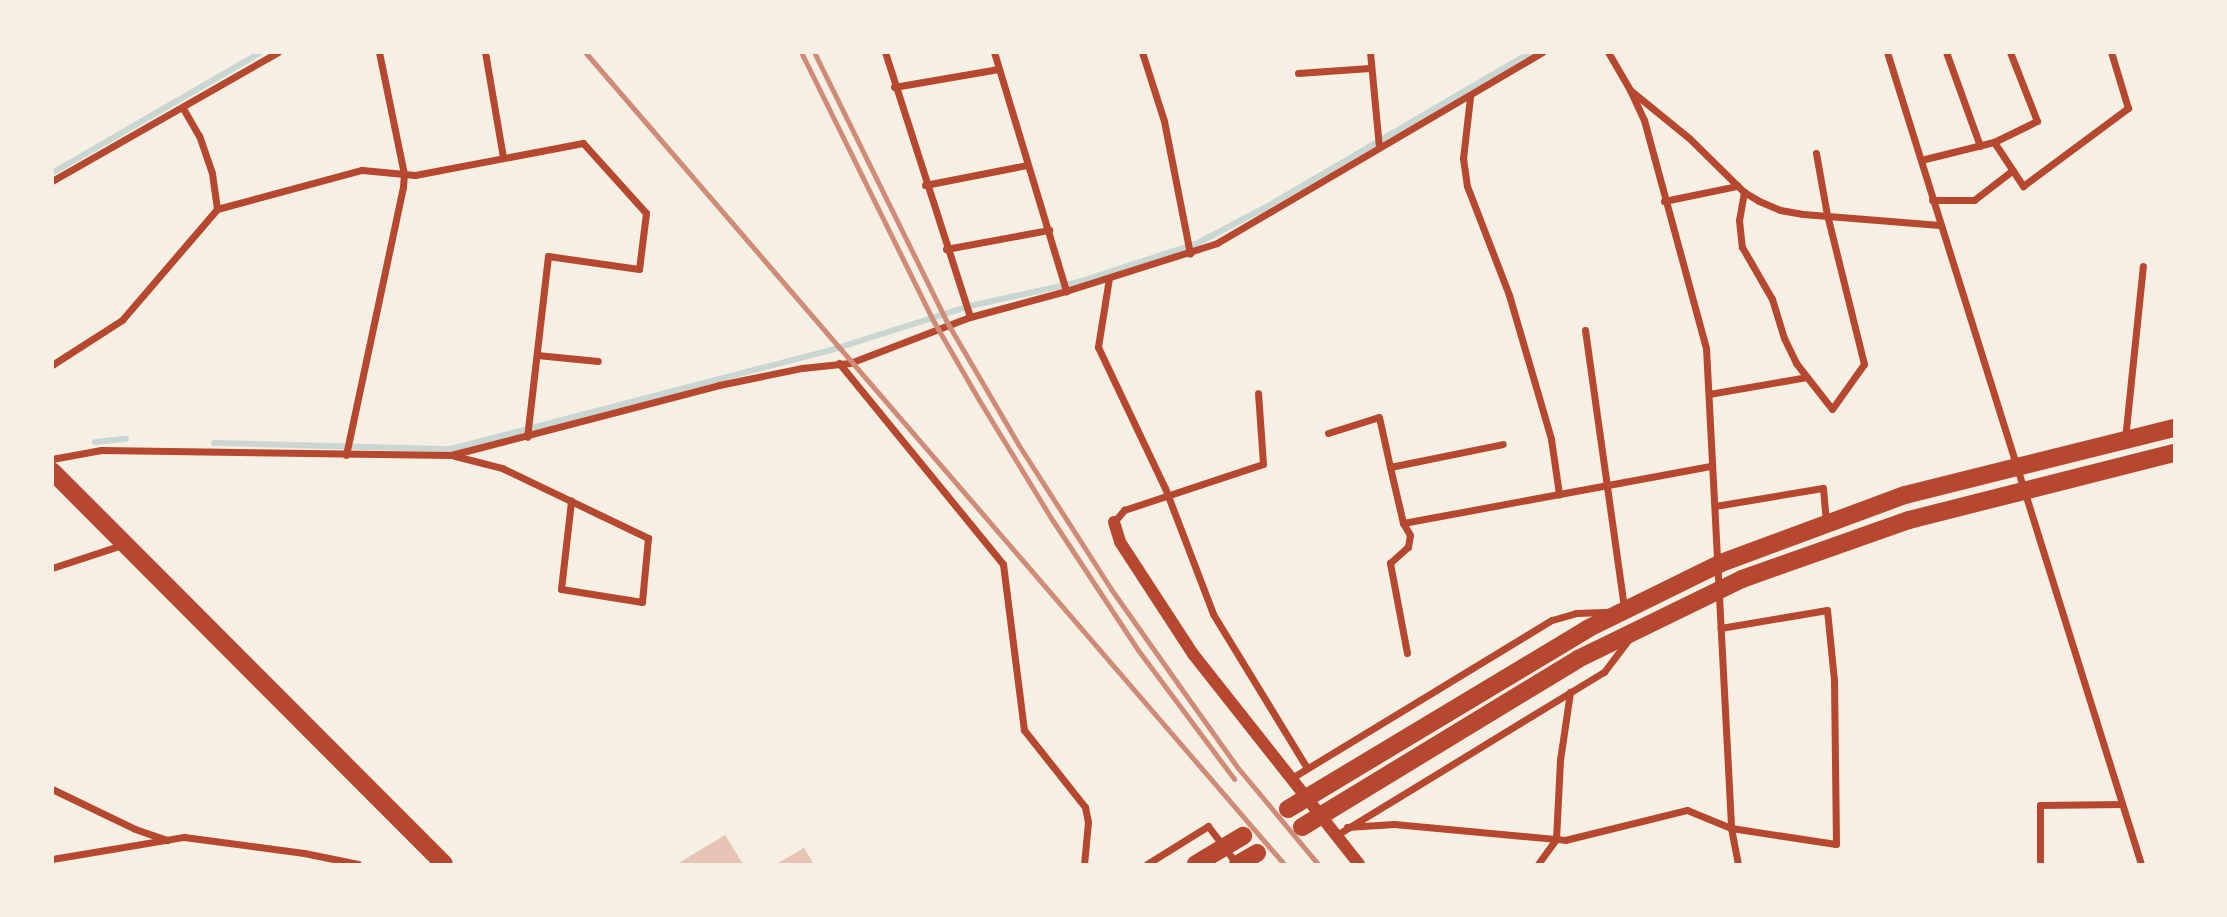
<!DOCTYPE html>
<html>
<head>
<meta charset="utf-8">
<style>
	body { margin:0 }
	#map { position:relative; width:2227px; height:917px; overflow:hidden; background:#f6efe4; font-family:"Work Sans",sans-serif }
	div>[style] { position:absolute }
	.stream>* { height:6px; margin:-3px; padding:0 3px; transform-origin:3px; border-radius:3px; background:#c9d6d2 }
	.building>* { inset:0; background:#e6c5b7 }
	.minor>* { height:7px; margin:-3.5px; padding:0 3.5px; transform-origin:3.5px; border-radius:3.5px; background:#b5482f }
	.tertiary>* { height:12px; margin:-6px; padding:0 6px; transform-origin:6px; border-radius:6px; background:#b5482f }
	.primary>* { height:18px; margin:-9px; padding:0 9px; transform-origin:9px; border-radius:9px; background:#b5482f }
	.trunk>* { height:18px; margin:-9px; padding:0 9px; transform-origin:9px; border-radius:9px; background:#b5482f }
	.rail>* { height:5px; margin:-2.5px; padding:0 2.5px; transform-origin:2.5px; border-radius:2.5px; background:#cf8b77 }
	span { translate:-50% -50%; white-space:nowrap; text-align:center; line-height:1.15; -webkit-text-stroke:5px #f6efe4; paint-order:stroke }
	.frame { position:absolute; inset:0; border:54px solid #f6efe4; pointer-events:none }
</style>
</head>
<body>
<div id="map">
	<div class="stream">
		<div style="left:52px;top:173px;width:242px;rotate:-30deg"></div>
		<div style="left:95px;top:442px;width:31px;rotate:-6deg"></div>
		<div style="left:214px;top:443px;width:237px;rotate:1.5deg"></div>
		<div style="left:451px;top:449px;width:393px;rotate:-14.6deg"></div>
		<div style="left:831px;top:350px;width:146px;rotate:-17.6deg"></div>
		<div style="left:970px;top:306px;width:107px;rotate:-12.4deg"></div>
		<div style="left:1075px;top:283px;width:127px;rotate:-17.9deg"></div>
		<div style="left:1196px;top:244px;width:81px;rotate:-27.8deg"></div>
		<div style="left:1268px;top:206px;width:306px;rotate:-30.3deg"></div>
	</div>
	<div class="building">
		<div style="clip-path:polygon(725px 835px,743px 864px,677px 864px)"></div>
		<div style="clip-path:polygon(804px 848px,814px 864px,776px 864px)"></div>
	</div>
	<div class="minor">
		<div style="left:485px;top:52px;width:107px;rotate:80.3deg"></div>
		<div style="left:885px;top:52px;width:278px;rotate:72.2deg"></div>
		<div style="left:994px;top:52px;width:250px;rotate:73.2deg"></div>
		<div style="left:1142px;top:52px;width:72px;rotate:72.3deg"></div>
		<div style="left:1164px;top:121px;width:135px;rotate:78.9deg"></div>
		<div style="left:1370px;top:52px;width:95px;rotate:84.6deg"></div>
		<div style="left:1608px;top:52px;width:44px;rotate:59.9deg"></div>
		<div style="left:1630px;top:90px;width:76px;rotate:39.1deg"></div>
		<div style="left:1689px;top:138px;width:77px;rotate:44.5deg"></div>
		<div style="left:1744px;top:192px;width:17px;rotate:31deg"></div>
		<div style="left:1759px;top:201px;width:23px;rotate:23deg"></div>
		<div style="left:1780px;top:210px;width:23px;rotate:10deg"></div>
		<div style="left:1803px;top:214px;width:137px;rotate:4.6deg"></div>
		<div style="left:1887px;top:52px;width:851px;rotate:72.63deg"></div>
		<div style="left:1946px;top:52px;width:100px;rotate:70.1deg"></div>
		<div style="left:1298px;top:73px;width:72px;rotate:-4deg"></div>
		<div style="left:894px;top:87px;width:106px;rotate:-9.8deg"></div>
		<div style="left:1630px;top:90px;width:33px;rotate:65deg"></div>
		<div style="left:1644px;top:120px;width:236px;rotate:74.8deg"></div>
		<div style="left:1706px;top:348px;width:481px;rotate:87deg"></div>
		<div style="left:1731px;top:828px;width:37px;rotate:79deg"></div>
		<div style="left:1470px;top:97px;width:61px;rotate:96.5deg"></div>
		<div style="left:1463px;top:158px;width:28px;rotate:82deg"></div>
		<div style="left:1467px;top:186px;width:117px;rotate:68.9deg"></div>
		<div style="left:1509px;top:295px;width:150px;rotate:73.7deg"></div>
		<div style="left:1551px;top:439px;width:56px;rotate:81.7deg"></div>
		<div style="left:1994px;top:142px;width:53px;rotate:56.6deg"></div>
		<div style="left:2023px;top:186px;width:131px;rotate:-36.6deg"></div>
		<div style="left:2128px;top:108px;width:59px;rotate:-106.9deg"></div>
		<div style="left:1921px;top:160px;width:75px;rotate:-13.9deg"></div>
		<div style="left:1994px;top:142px;width:48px;rotate:-26deg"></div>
		<div style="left:2037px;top:121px;width:74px;rotate:-111.4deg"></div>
		<div style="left:52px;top:181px;width:260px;rotate:-29.7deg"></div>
		<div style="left:925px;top:185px;width:104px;rotate:-11.1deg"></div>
		<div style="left:1744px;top:192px;width:28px;rotate:100deg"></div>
		<div style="left:1739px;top:220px;width:27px;rotate:84deg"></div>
		<div style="left:1742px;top:247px;width:60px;rotate:60deg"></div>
		<div style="left:1772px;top:299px;width:41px;rotate:72.9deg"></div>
		<div style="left:1784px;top:338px;width:28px;rotate:64deg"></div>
		<div style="left:1796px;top:363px;width:58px;rotate:52deg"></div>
		<div style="left:1832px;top:409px;width:55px;rotate:-54.6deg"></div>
		<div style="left:1864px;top:364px;width:154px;rotate:-103.9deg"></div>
		<div style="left:1827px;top:215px;width:63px;rotate:-100.1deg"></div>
		<div style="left:1932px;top:200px;width:42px"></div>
		<div style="left:1974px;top:200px;width:49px;rotate:-37.6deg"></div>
		<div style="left:1664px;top:201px;width:75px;rotate:-11.6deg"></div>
		<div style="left:217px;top:209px;width:150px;rotate:-15.1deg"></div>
		<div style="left:362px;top:170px;width:53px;rotate:5.4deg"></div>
		<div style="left:415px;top:175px;width:171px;rotate:-10.8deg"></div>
		<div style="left:583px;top:143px;width:94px;rotate:48deg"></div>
		<div style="left:646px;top:213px;width:56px;rotate:97.1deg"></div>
		<div style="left:639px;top:269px;width:92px;rotate:-171.9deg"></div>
		<div style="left:548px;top:256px;width:182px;rotate:96.6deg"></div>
		<div style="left:946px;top:249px;width:105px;rotate:-10.5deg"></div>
		<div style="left:1109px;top:278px;width:70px;rotate:99.1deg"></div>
		<div style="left:1098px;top:347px;width:156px;rotate:64.6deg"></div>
		<div style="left:1165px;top:488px;width:135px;rotate:69.1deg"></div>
		<div style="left:1213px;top:614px;width:180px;rotate:58.6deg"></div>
		<div style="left:1585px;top:330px;width:282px;rotate:82deg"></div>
		<div style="left:537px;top:355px;width:61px;rotate:5.6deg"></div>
		<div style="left:839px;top:363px;width:259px;rotate:50.8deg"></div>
		<div style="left:1003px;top:564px;width:167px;rotate:82.8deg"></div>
		<div style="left:1024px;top:730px;width:98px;rotate:51.6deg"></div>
		<div style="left:1085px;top:807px;width:15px;rotate:79deg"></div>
		<div style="left:1088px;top:822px;width:42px;rotate:95.4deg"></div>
		<div style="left:52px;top:365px;width:83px;rotate:-32.7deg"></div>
		<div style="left:122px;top:320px;width:146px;rotate:-49.4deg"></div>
		<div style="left:217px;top:209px;width:36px;rotate:-98deg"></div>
		<div style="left:212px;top:173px;width:39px;rotate:-109deg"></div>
		<div style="left:199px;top:136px;width:32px;rotate:-120deg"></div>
		<div style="left:1709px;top:394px;width:99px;rotate:-9.8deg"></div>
		<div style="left:1328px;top:433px;width:53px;rotate:-17.4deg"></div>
		<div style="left:1379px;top:417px;width:51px;rotate:77.6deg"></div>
		<div style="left:2125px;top:439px;width:174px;rotate:-84.1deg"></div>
		<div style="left:346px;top:455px;width:274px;rotate:-78deg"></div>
		<div style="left:403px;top:187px;width:13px;rotate:-86deg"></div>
		<div style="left:404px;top:174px;width:125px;rotate:-101.6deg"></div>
		<div style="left:455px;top:456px;width:49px;rotate:14.3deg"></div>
		<div style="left:502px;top:468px;width:162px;rotate:25.6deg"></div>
		<div style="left:648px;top:538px;width:64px;rotate:95.4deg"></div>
		<div style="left:642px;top:602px;width:82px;rotate:-170.9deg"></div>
		<div style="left:561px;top:589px;width:89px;rotate:-83.5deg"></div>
		<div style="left:52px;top:459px;width:50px;rotate:-10.4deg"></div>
		<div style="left:101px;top:450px;width:350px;rotate:0.8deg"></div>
		<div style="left:451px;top:455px;width:277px;rotate:-14.6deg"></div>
		<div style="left:719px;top:385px;width:85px;rotate:-11.6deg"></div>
		<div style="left:802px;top:368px;width:48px;rotate:-5.9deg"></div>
		<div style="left:850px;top:363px;width:129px;rotate:-21deg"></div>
		<div style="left:970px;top:317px;width:99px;rotate:-15.2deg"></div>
		<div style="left:1066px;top:291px;width:158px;rotate:-17.6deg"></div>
		<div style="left:1217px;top:243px;width:377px;rotate:-30.4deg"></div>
		<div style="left:1715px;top:506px;width:109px;rotate:-9.5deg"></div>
		<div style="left:1823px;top:488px;width:34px;rotate:85deg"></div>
		<div style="left:1114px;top:522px;width:16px;rotate:-50deg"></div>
		<div style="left:1124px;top:510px;width:146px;rotate:-18.3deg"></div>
		<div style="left:1263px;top:464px;width:71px;rotate:-94deg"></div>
		<div style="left:1403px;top:523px;width:314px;rotate:-10.5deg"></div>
		<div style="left:52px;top:568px;width:74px;rotate:-18.2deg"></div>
		<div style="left:1407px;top:653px;width:92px;rotate:-100.7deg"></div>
		<div style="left:1390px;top:563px;width:24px;rotate:-42deg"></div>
		<div style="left:1408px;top:547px;width:12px;rotate:-81deg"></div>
		<div style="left:1410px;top:535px;width:14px;rotate:-120deg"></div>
		<div style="left:1403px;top:523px;width:57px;rotate:-103.1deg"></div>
		<div style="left:1390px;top:467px;width:115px;rotate:-11.5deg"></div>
		<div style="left:1290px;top:779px;width:306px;rotate:-31.3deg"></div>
		<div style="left:1552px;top:620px;width:25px;rotate:-16deg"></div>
		<div style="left:1576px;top:613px;width:35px;rotate:-2deg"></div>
		<div style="left:52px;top:789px;width:92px;rotate:25.7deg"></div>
		<div style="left:135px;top:829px;width:34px;rotate:19deg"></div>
		<div style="left:1347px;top:827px;width:47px;rotate:-3.7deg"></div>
		<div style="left:1394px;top:824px;width:172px;rotate:5.3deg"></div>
		<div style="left:1565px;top:840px;width:126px;rotate:-13.8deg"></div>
		<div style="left:1687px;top:810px;width:48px;rotate:22.2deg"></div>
		<div style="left:1731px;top:828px;width:106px;rotate:8.7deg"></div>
		<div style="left:1836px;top:844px;width:164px;rotate:-90.7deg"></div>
		<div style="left:1834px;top:680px;width:70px;rotate:-95.7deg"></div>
		<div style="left:1827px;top:610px;width:108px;rotate:170.4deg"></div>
		<div style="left:1335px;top:836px;width:315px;rotate:-31.4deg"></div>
		<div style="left:1604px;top:672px;width:40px;rotate:-53deg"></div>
		<div style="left:52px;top:859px;width:134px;rotate:-9.5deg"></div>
		<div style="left:184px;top:837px;width:121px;rotate:7.6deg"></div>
		<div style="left:304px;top:853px;width:55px;rotate:11.5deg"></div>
		<div style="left:1147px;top:864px;width:72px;rotate:-31.9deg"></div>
		<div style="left:1208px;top:826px;width:46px;rotate:52.9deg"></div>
		<div style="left:1538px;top:864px;width:31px;rotate:-54deg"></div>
		<div style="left:1556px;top:839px;width:79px;rotate:-87.1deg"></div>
		<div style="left:1560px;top:760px;width:69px;rotate:-81.6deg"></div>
		<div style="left:2040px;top:864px;width:59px;rotate:-90deg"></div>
		<div style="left:2040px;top:805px;width:82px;rotate:-0.7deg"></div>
	</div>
	<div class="tertiary">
		<div style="left:1114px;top:522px;width:21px;rotate:73deg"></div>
		<div style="left:1120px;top:542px;width:134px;rotate:56.9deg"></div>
		<div style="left:1193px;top:654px;width:268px;rotate:51.7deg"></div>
	</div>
	<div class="primary">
		<div style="left:1288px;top:809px;width:349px;rotate:-31deg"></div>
		<div style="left:1587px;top:629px;width:149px;rotate:-26.2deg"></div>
		<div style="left:1721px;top:563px;width:196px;rotate:-20.3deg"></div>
		<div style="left:1905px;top:495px;width:277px;rotate:-14deg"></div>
		<div style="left:1302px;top:827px;width:323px;rotate:-31.3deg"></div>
		<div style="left:1578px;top:659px;width:182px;rotate:-26deg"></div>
		<div style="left:1742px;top:579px;width:177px;rotate:-19.5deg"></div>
		<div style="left:1909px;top:520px;width:273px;rotate:-14.2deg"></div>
		<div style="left:1196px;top:864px;width:55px;rotate:-30.8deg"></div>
		<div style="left:1238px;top:864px;width:22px;rotate:-30deg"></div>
	</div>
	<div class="trunk">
		<div style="left:52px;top:471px;width:555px;rotate:45.07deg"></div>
	</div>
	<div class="rail">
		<div style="left:585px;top:52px;width:1071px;rotate:49.28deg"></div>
		<div style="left:801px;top:52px;width:301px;rotate:63.8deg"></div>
		<div style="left:934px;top:322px;width:90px;rotate:60deg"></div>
		<div style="left:979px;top:400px;width:142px;rotate:58.6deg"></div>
		<div style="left:1053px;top:521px;width:154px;rotate:56.6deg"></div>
		<div style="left:1138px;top:650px;width:161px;rotate:53.3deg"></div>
		<div style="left:814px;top:52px;width:303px;rotate:63.8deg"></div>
		<div style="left:948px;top:324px;width:139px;rotate:59.7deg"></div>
		<div style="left:1018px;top:444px;width:172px;rotate:57.3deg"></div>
		<div style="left:1111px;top:589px;width:116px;rotate:54.8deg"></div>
		<div style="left:1178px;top:684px;width:103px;rotate:54.5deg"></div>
		<div style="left:1238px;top:768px;width:125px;rotate:50.2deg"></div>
	</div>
	<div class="frame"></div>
</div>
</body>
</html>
